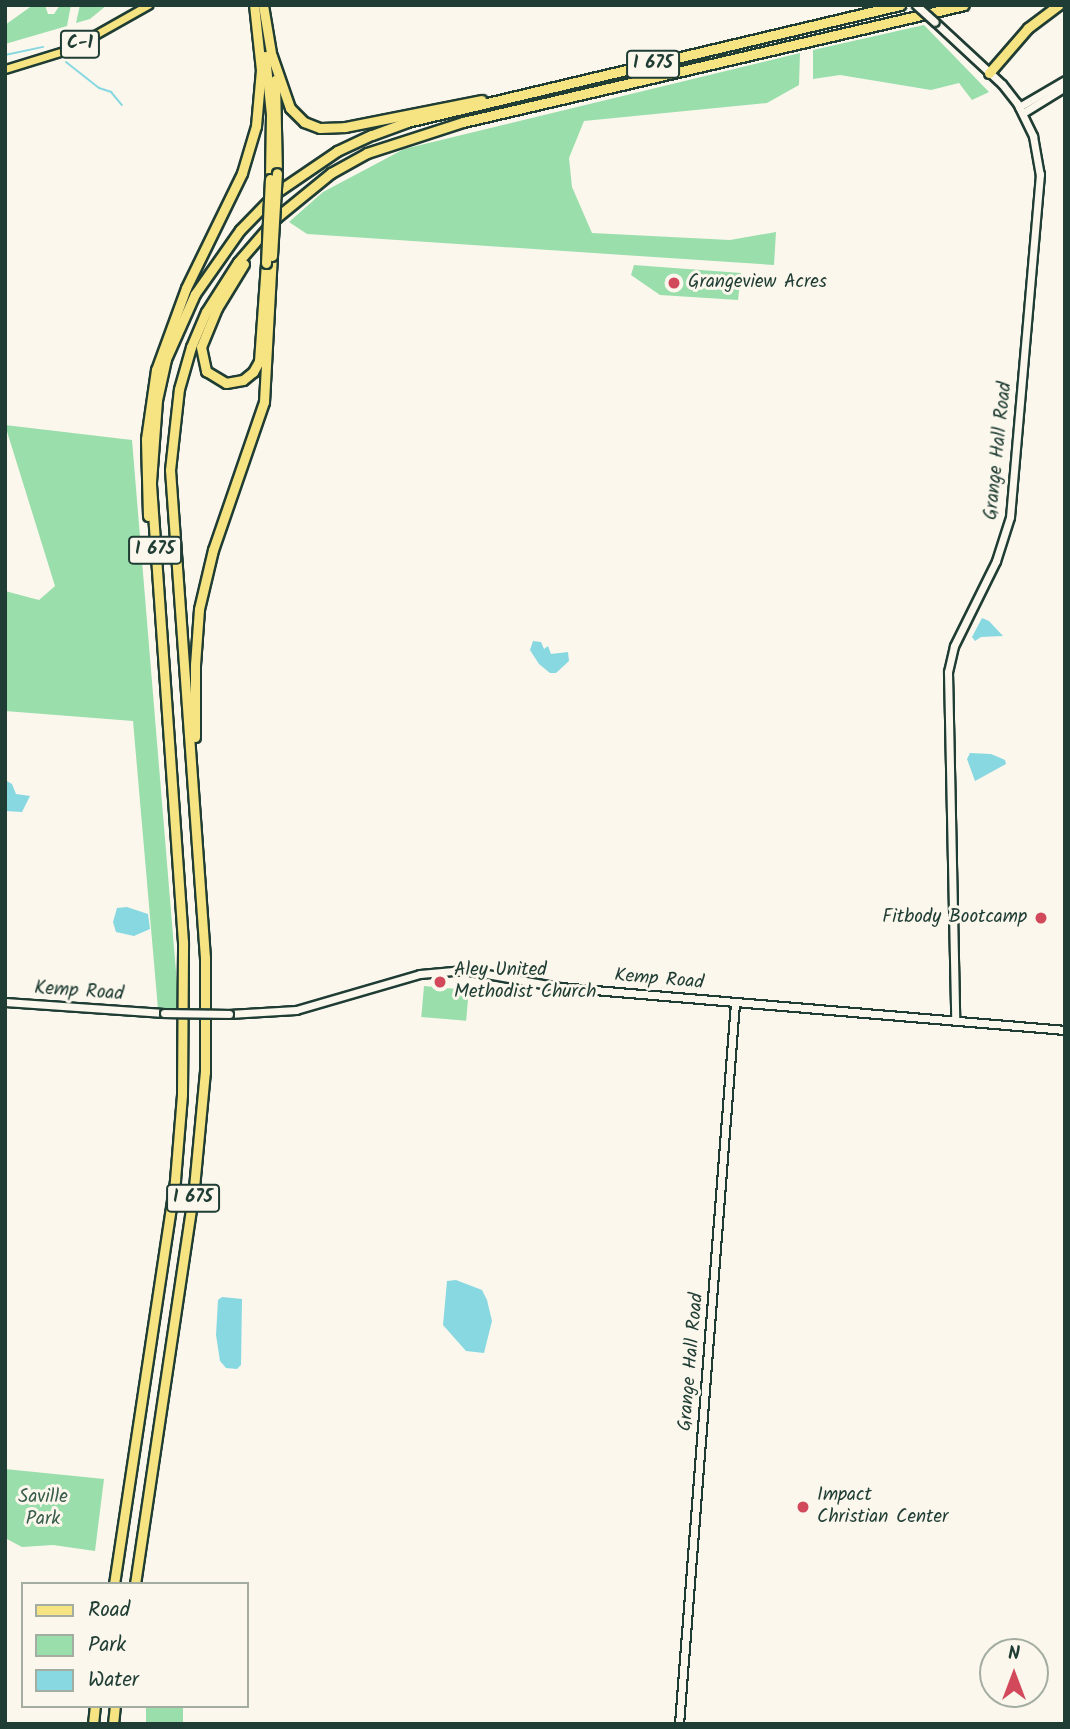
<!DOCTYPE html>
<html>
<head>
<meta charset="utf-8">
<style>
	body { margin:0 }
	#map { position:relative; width:1070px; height:1729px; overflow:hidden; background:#fbf7ec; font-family:Kalam,sans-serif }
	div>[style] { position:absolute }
	.green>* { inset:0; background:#9adeab; transform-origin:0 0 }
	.water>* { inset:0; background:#87d8e1 }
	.stream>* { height:2px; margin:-1px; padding:0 1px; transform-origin:1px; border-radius:1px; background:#87d8e1 }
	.roads { filter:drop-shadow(2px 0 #1f3d34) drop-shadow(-2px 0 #1f3d34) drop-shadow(0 2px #1f3d34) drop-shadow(0 -2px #1f3d34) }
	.secondary>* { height:7px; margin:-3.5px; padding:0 3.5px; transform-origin:3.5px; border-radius:3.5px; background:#fbf7ec }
	.primary>* { height:7px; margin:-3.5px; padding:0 3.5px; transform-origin:3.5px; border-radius:3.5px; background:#f6e381 }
	.motorway>* { height:9px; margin:-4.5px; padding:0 4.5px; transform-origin:4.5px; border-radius:4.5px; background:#f6e381 }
	.bridges { filter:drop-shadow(2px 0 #1f3d34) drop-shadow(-2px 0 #1f3d34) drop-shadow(0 2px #1f3d34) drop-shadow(0 -2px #1f3d34) }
	.secondary-bridge>* { height:7px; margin:-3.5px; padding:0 3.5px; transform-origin:3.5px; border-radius:3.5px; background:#fbf7ec }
	.motorway-bridge>* { height:9px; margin:-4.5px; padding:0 4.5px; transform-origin:4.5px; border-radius:4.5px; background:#f6e381 }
	.dots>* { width:19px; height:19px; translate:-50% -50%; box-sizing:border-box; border:4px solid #fbf7ec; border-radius:50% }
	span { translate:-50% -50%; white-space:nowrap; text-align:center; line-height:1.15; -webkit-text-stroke:6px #fbf7ec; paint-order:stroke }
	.shield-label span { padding:2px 5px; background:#fbf7ec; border:2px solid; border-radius:5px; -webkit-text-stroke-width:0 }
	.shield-label { font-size:18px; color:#1f3d34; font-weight:700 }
	.poi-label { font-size:19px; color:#1f3d34 }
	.left { translate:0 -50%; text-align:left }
	.right { translate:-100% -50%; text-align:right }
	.street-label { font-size:19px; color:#1f3d34 }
	.park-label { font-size:19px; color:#385d4c }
	.frame { position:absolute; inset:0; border:7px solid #1f3d34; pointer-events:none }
	.legend { position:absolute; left:21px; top:1582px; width:228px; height:126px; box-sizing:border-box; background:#fbf7ec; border:2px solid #a3ada2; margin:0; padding:9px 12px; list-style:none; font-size:21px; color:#1f3d34 }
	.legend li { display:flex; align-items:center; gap:14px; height:35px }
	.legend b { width:35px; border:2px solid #a3ada2 }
	.north { position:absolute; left:979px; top:1638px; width:70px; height:70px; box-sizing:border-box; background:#fbf7ec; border:2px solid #a3ada2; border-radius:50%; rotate:0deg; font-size:19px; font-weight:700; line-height:28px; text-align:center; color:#1f3d34 }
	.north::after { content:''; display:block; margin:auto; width:24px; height:32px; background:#d1495b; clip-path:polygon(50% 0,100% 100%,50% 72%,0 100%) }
</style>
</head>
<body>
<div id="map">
	<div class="green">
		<div style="clip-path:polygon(33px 5px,45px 5px,48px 14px,54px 14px,60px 5px,71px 5px,67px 26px,5px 44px,5px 25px)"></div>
		<div style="clip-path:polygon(80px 5px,107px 5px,90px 19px,76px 23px)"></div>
		<div style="clip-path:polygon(924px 25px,989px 92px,972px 100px,959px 83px,931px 90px,840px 75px,813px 79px,813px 50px)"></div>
		<div style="clip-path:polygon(800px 53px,799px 85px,767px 103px,584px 121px,569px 158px,572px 187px,592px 233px,730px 240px,776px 232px,774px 265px,307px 234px,289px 222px,323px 192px,404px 149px)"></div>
		<div style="clip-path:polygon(634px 265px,741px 273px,738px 300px,660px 295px,631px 275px)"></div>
		<div style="clip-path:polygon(5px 425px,132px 440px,179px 1008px,158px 1009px,133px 721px,5px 711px,5px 591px,39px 600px,55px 586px)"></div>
		<div style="left:424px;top:986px;width:45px;height:31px;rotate:5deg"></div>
		<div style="clip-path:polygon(5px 1469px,104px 1479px,95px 1551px,53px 1545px,22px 1547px,5px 1538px)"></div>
		<div style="left:146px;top:1706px;width:37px;height:18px"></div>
	</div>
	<div class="water">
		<div style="clip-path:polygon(982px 618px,989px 621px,1003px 636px,981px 637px,975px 641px,972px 637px)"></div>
		<div style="clip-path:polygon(533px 641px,541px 642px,544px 649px,548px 646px,551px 654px,568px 652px,569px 661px,556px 673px,550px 673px,539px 664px,530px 650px)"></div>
		<div style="clip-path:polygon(970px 753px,991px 754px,1005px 760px,1006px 764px,975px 781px,967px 759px)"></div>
		<div style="clip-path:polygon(5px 780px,12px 784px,16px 794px,30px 796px,22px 812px,5px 811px)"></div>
		<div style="clip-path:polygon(127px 907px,148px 914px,150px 929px,134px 936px,116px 932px,113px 922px,117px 908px)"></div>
		<div style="clip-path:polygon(456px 1280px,482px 1290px,487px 1300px,492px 1321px,484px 1353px,466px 1351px,443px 1325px,447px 1281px)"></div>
		<div style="clip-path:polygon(222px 1297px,242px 1299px,241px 1365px,237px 1369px,226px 1368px,220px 1361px,216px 1335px,218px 1300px)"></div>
	</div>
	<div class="stream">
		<div style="left:5px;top:55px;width:39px;rotate:-12deg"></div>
		<div style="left:66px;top:62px;width:42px;rotate:38.2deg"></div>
		<div style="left:99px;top:88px;width:13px;rotate:18deg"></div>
		<div style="left:111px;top:92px;width:17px;rotate:50deg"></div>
	</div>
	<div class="roads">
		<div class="secondary">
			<div style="left:935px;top:22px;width:91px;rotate:42.8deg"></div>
			<div style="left:1002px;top:84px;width:24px;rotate:52deg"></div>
			<div style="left:1017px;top:103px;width:37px;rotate:64deg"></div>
			<div style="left:1033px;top:136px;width:39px;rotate:80deg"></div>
			<div style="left:1040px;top:174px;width:344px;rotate:95deg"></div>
			<div style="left:1010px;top:517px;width:46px;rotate:107.7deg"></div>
			<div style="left:996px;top:561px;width:95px;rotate:116.3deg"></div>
			<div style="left:954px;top:646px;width:27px;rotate:103deg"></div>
			<div style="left:948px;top:672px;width:348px;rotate:88.8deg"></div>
			<div style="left:1019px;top:107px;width:53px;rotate:-30.4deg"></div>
			<div style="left:1023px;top:113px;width:49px;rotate:-31.8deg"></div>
			<div style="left:5px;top:1002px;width:159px;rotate:4deg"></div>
			<div style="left:229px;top:1014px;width:67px;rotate:-3.4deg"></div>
			<div style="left:296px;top:1010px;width:129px;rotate:-16.2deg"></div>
			<div style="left:420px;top:974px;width:44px;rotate:-5.2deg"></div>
			<div style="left:464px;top:970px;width:97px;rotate:10.1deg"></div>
			<div style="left:559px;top:987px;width:508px;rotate:4.86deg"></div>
			<div style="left:679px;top:1724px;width:724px;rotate:-85.56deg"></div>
		</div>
		<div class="primary">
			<div style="left:5px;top:69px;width:68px;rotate:-17.1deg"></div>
			<div style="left:70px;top:49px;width:90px;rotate:-29.4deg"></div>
		</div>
		<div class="motorway">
			<div style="left:263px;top:5px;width:55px;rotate:80.5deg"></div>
			<div style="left:265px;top:56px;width:58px;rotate:84.1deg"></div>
			<div style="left:271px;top:114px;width:65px;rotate:90.9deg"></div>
			<div style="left:272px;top:56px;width:55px;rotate:70.9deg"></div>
			<div style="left:290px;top:108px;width:20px;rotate:45deg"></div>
			<div style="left:304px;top:122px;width:17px;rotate:21deg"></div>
			<div style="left:320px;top:128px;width:25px;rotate:-2deg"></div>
			<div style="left:345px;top:127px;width:139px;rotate:-11.2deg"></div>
			<div style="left:989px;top:73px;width:60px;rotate:-49.1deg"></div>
			<div style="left:1028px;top:28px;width:38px;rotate:-37deg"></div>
			<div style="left:275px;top:80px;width:93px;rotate:88.8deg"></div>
			<div style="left:244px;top:264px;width:52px;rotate:121.5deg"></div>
			<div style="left:217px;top:308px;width:42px;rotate:112.3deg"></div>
			<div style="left:201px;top:347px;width:25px;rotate:78deg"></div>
			<div style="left:206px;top:371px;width:23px;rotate:31deg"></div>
			<div style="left:226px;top:383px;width:17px;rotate:-10deg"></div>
			<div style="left:243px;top:380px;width:13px;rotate:-39deg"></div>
			<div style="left:253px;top:372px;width:13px;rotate:-61deg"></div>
			<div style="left:259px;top:361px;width:98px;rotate:-85.9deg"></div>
			<div style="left:148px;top:516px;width:77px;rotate:-91.5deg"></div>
			<div style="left:146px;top:439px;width:70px;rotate:-81.8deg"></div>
			<div style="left:156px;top:370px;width:87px;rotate:-69.9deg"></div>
			<div style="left:186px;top:288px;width:128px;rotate:-64deg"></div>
			<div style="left:242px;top:173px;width:49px;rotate:-73.4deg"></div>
			<div style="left:256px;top:126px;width:56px;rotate:-84.9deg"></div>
			<div style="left:261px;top:70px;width:65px;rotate:-96.1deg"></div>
			<div style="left:195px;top:737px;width:72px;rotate:-90deg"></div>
			<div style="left:195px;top:665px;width:56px;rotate:-85.9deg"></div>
			<div style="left:199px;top:609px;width:61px;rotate:-76.7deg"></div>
			<div style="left:213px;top:550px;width:157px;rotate:-71deg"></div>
			<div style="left:264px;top:402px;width:146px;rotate:-86.9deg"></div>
			<div style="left:114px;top:1584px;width:409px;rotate:-81.4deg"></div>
			<div style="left:175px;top:1180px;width:86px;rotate:-85.3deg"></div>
			<div style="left:182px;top:1094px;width:152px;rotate:-89.6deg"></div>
			<div style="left:183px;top:942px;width:461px;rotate:-94deg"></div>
			<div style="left:151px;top:482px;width:82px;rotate:-85.8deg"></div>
			<div style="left:157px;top:400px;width:42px;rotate:-77.6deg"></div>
			<div style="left:166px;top:359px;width:71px;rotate:-66deg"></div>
			<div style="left:195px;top:294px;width:78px;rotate:-54.9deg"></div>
			<div style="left:240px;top:230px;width:53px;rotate:-45.8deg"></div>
			<div style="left:277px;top:192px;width:73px;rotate:-34.3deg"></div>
			<div style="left:337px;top:151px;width:38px;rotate:-25deg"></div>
			<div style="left:372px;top:135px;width:37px;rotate:-20deg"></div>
			<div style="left:407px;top:122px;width:507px;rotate:-13.35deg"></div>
			<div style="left:135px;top:1584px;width:390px;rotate:-81.5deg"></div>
			<div style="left:193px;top:1198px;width:127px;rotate:-84.6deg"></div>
			<div style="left:205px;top:1072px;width:114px;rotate:-90deg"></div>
			<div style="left:205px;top:958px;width:489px;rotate:-94.1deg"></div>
			<div style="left:170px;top:470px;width:81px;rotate:-83.7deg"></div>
			<div style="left:179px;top:389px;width:44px;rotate:-74.1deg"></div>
			<div style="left:191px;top:347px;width:38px;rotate:-67deg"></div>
			<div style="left:206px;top:312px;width:59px;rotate:-57.4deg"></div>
			<div style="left:238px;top:262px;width:60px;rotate:-49.1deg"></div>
			<div style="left:277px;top:217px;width:70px;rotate:-39.2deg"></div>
			<div style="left:331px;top:173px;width:41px;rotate:-29.1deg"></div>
			<div style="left:367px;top:153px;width:101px;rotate:-17.9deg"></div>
			<div style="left:463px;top:122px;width:514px;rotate:-13.14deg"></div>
			<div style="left:93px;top:1724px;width:18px;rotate:-84deg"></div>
			<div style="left:113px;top:1724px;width:18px;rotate:-84deg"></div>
		</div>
	</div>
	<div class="bridges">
		<div class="secondary-bridge">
			<div style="left:916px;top:5px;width:25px;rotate:42deg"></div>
			<div style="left:164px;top:1013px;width:65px;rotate:0.9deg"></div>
		</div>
		<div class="motorway-bridge">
			<div style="left:272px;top:256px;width:83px;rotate:-86.6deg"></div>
			<div style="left:266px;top:263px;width:84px;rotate:-87.3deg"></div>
		</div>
	</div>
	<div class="dots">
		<div style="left:674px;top:283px;background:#d1495b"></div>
		<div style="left:1041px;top:918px;background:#d1495b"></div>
		<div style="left:440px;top:982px;background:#d1495b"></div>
		<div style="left:803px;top:1507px;background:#d1495b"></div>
	</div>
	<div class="shield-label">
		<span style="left:80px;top:44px">C-1</span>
		<span style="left:653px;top:64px">I 675</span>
		<span style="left:155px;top:550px">I 675</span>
		<span style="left:193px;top:1198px">I 675</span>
	</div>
	<div class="poi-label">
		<span class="left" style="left:688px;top:283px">Grangeview Acres</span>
		<span class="right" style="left:1027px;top:918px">Fitbody Bootcamp</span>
		<span class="left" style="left:454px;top:982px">Aley United<br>Methodist Church</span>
		<span class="left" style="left:817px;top:1507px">Impact<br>Christian Center</span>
	</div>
	<div class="street-label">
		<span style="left:999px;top:451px;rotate:-84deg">Grange Hall Road</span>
		<span style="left:659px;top:980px;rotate:5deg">Kemp Road</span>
		<span style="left:79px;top:992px;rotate:4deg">Kemp Road</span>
		<span style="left:692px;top:1362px;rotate:-85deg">Grange Hall Road</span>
	</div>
	<div class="park-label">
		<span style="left:43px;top:1509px">Saville<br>Park</span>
	</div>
	<div class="frame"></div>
	<ul class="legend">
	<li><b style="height:9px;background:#f6e381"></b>Road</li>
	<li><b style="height:19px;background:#9adeab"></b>Park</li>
	<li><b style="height:19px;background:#87d8e1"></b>Water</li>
	</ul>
	<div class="north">N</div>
</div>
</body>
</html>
